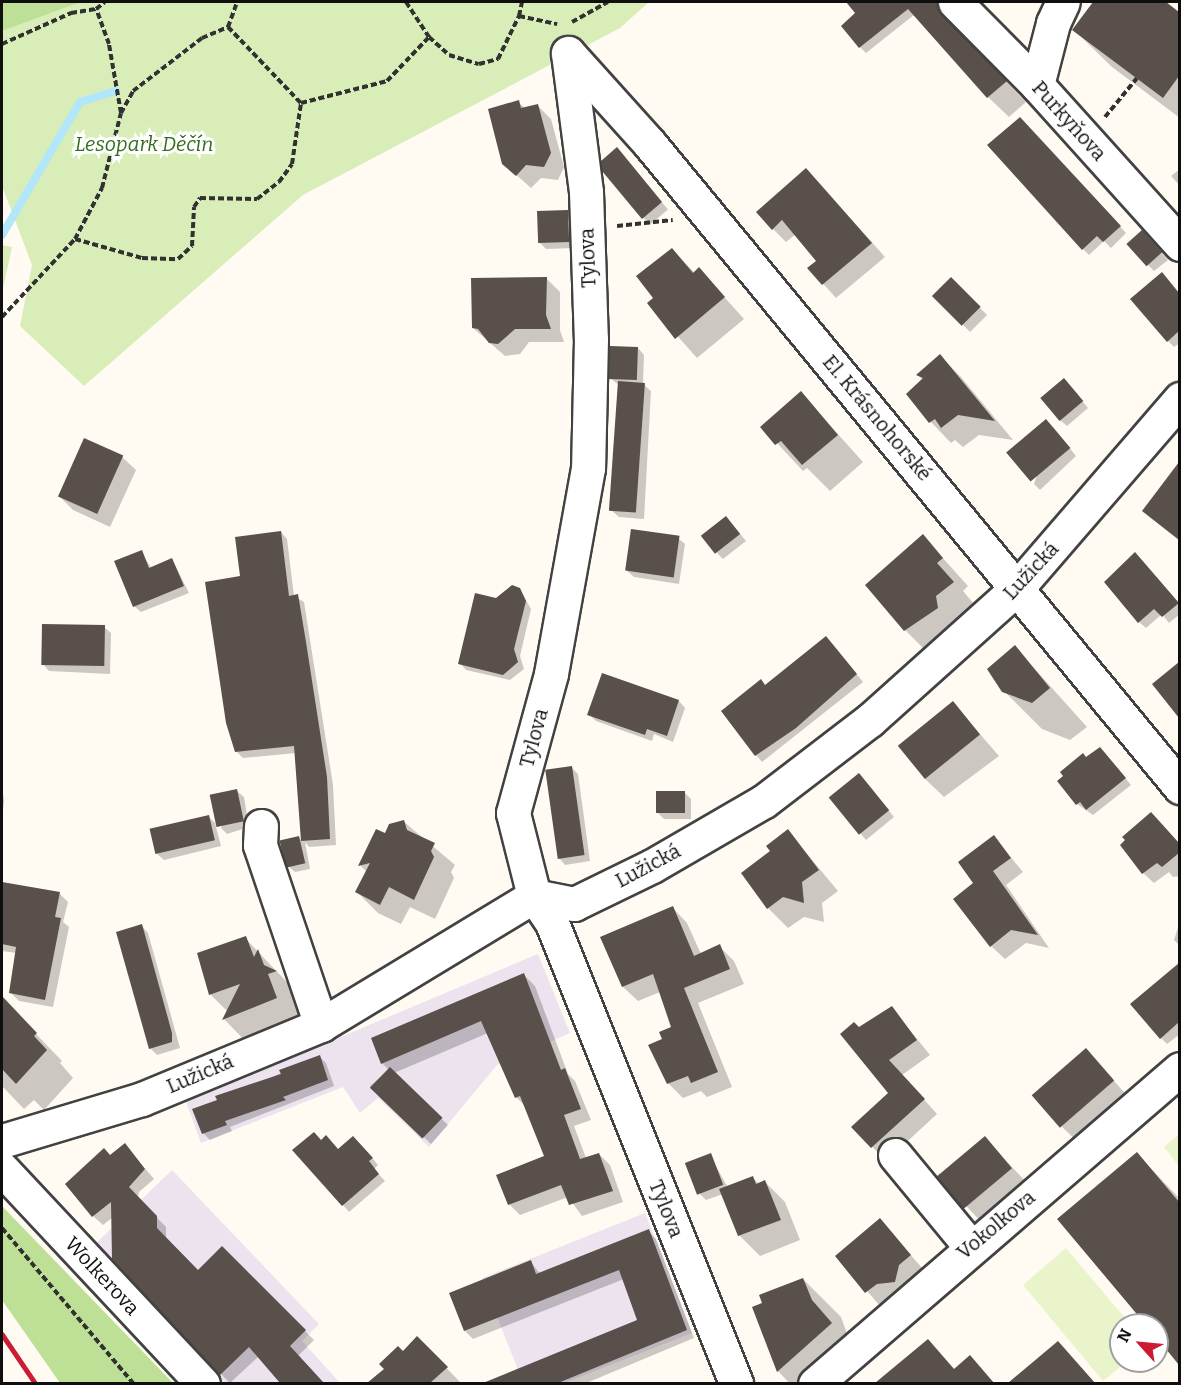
<!DOCTYPE html>
<html>
<head>
<meta charset="utf-8">
<style>
	body { margin:0 }
	#map { position:relative; width:1181px; height:1385px; overflow:hidden; background:#fffbf2; font-family:Bitter,serif }
	div>[style] { position:absolute }
	.industrial>* { inset:0; background:#ece3ee }
	.green>* { inset:0; background:#d8edb8 }
	.forest>* { inset:0; background:#bddf96 }
	.pitch>* { inset:0; background:#e9f4ca }
	.shadow>* { inset:0; background:#0003; transform-origin:0 0 }
	.stream>* { height:8px; margin:-4px; padding:0 4px; transform-origin:4px; border-radius:4px; background:#b2e6fb }
	.building>* { inset:0; background:#594f4b; transform-origin:0 0 }
	.path>* { height:4px; margin-top:-2px; transform-origin:0; background:repeating-linear-gradient(90deg,#313131 0 6px,transparent 0 9px) }
	.roads { filter:drop-shadow(2px 0 #424242) drop-shadow(-2px 0 #424242) drop-shadow(0 2px #424242) drop-shadow(0 -2px #424242) }
	.minor>* { height:33px; margin:-16.5px; padding:0 16.5px; transform-origin:16.5px; border-radius:16.5px; background:#fff }
	.rail>* { height:4.5px; margin:-2.25px; padding:0 2.25px; transform-origin:2.25px; border-radius:2.25px; background:#cb1c34 }
	span { translate:-50% -50%; white-space:nowrap; text-align:center; line-height:1.15; -webkit-text-stroke:6px #fff; paint-order:stroke }
	.street-label { font-size:20px; color:#0f0f0f }
	.park-label { font-size:20px; color:#336d1a; font-style:italic }
	.frame { position:absolute; inset:0; border:3px solid #0f0f0f; pointer-events:none }
	.north { position:absolute; left:1109px; top:1313px; width:60px; height:60px; box-sizing:border-box; background:#fff; border:2px solid #9f9f9f; border-radius:50%; rotate:297deg; font-size:16px; font-weight:700; line-height:24px; text-align:center; color:#0f0f0f }
	.north::after { content:''; display:block; margin:auto; width:21px; height:27px; background:#cb1c34; clip-path:polygon(50% 0,100% 100%,50% 72%,0 100%) }
</style>
</head>
<body>
<div id="map">
	<div class="industrial">
		<div style="clip-path:polygon(538px 954px,570px 1033px,497px 1065px,429px 1147px,378px 1098px,360px 1113px,343px 1087px,201px 1143px,186px 1102px)"></div>
		<div style="clip-path:polygon(172px 1170px,319px 1324px,302px 1341px,341px 1384px,219px 1383px,91px 1248px)"></div>
		<div style="clip-path:polygon(645px 1213px,692px 1333px,564px 1383px,523px 1383px,482px 1278px)"></div>
	</div>
	<div class="green">
		<div style="clip-path:polygon(81px 2px,649px 2px,620px 28px,303px 195px,84px 386px,20px 326px,32px 265px,2px 186px,2px 31px)"></div>
		<div style="clip-path:polygon(2px 245px,12px 247px,2px 293px)"></div>
	</div>
	<div class="forest">
		<div style="clip-path:polygon(2px 2px,81px 2px,2px 31px)"></div>
		<div style="clip-path:polygon(2px 1206px,173px 1383px,60px 1383px,2px 1300px)"></div>
	</div>
	<div class="pitch">
		<div style="clip-path:polygon(1179px 1134px,1179px 1166px,1164px 1147px)"></div>
		<div style="clip-path:polygon(1066px 1248px,1131px 1325px,1121px 1325px,1121px 1361px,1127px 1361px,1103px 1381px,1023px 1285px)"></div>
	</div>
	<div class="shadow">
		<div style="clip-path:polygon(849px 2px,928px 2px,929px 3px,866px 53px,860px 47px,862px 8px)"></div>
		<div style="clip-path:polygon(1095px 2px,1163px 2px,1180px 14px,1180px 118px,1112px 67px,1074px 30px)"></div>
		<div style="clip-path:polygon(960px 34px,1026px 102px,1009px 117px,988px 97px)"></div>
		<div style="clip-path:polygon(518px 102px,525px 108px,537px 105px,551px 119px,564px 167px,558px 180px,541px 178px,531px 188px,504px 164px)"></div>
		<div style="clip-path:polygon(1026px 125px,1126px 233px,1111px 248px,1104px 241px,1089px 255px,1083px 249px)"></div>
		<div style="left:623px;top:156px;width:70px;height:24px;rotate:50deg"></div>
		<div style="clip-path:polygon(1180px 169px,1180px 186px,1171px 176px)"></div>
		<div style="clip-path:polygon(820px 184px,885px 257px,836px 298px,809px 268px,818px 261px,796px 234px,786px 242px,773px 229px)"></div>
		<div style="clip-path:polygon(567px 212px,574px 218px,575px 248px,546px 249px,540px 243px)"></div>
		<div style="clip-path:polygon(1148px 238px,1168px 260px,1154px 271px,1128px 245px)"></div>
		<div style="clip-path:polygon(672px 250px,695px 273px,699px 269px,744px 319px,697px 358px,649px 304px,655px 298px)"></div>
		<div style="clip-path:polygon(546px 278px,560px 292px,560px 330px,564px 342px,529px 342px,520px 354px,505px 356px,473px 328px)"></div>
		<div style="left:951px;top:279px;width:51px;height:24px;rotate:45deg"></div>
		<div style="clip-path:polygon(1168px 281px,1180px 294px,1180px 343px,1174px 347px,1168px 341px)"></div>
		<div style="clip-path:polygon(638px 348px,644px 355px,643px 384px,651px 391px,644px 519px,619px 517px,612px 511px,619px 385px,610px 378px)"></div>
		<div style="clip-path:polygon(940px 356px,961px 377px,1013px 440px,979px 435px,963px 447px,955px 440px,951px 443px,931px 422px,908px 394px,923px 380px,918px 375px)"></div>
		<div style="clip-path:polygon(1071px 387px,1088px 408px,1067px 426px,1060px 420px)"></div>
		<div style="clip-path:polygon(801px 393px,863px 462px,830px 491px,807px 468px,803px 471px,762px 427px)"></div>
		<div style="clip-path:polygon(1053px 427px,1076px 456px,1040px 490px,1034px 484px)"></div>
		<div style="clip-path:polygon(122px 457px,136px 470px,110px 527px,73px 510px,59px 496px)"></div>
		<div style="clip-path:polygon(1169px 479px,1180px 486px,1180px 540px,1151px 517px)"></div>
		<div style="clip-path:polygon(732px 524px,746px 541px,723px 559px,717px 553px)"></div>
		<div style="clip-path:polygon(281px 532px,287px 539px,294px 596px,304px 602px,333px 785px,336px 845px,309px 847px,305px 842px,310px 869px,295px 872px,288px 866px,298px 837px,303px 842px,296px 753px,243px 758px,236px 751px,241px 577px)"></div>
		<div style="clip-path:polygon(923px 536px,968px 586px,963px 591px,979px 610px,932px 657px,905px 630px)"></div>
		<div style="clip-path:polygon(678px 538px,685px 544px,679px 584px,634px 577px,627px 571px)"></div>
		<div style="clip-path:polygon(141px 552px,152px 569px,172px 559px,189px 593px,141px 612px,134px 606px)"></div>
		<div style="clip-path:polygon(1142px 561px,1180px 605px,1180px 614px,1169px 623px,1162px 614px,1146px 628px,1139px 622px)"></div>
		<div style="clip-path:polygon(522px 593px,531px 609px,520px 656px,524px 669px,510px 680px,466px 670px,460px 663px,496px 600px)"></div>
		<div style="clip-path:polygon(104px 627px,111px 633px,110px 674px,49px 671px,43px 664px)"></div>
		<div style="clip-path:polygon(832px 644px,863px 682px,762px 762px,756px 755px,766px 686px)"></div>
		<div style="clip-path:polygon(1015px 647px,1087px 727px,1070px 740px,1042px 729px,1004px 691px)"></div>
		<div style="clip-path:polygon(1180px 664px,1180px 713px,1154px 684px)"></div>
		<div style="clip-path:polygon(679px 701px,685px 708px,673px 742px,654px 734px,652px 741px,596px 721px,589px 714px)"></div>
		<div style="clip-path:polygon(953px 703px,999px 756px,944px 797px,923px 777px)"></div>
		<div style="clip-path:polygon(1106px 755px,1131px 785px,1093px 815px,1077px 804px,1087px 758px)"></div>
		<div style="clip-path:polygon(571px 767px,578px 774px,590px 861px,565px 865px,559px 858px)"></div>
		<div style="clip-path:polygon(865px 781px,894px 817px,866px 840px,860px 833px)"></div>
		<div style="clip-path:polygon(2px 785px,4px 801px,2px 820px)"></div>
		<div style="clip-path:polygon(237px 791px,244px 797px,249px 827px,227px 834px,221px 828px)"></div>
		<div style="clip-path:polygon(685px 793px,691px 799px,691px 819px,664px 819px,658px 813px)"></div>
		<div style="clip-path:polygon(209px 817px,215px 823px,221px 846px,164px 860px,157px 854px)"></div>
		<div style="clip-path:polygon(403px 821px,455px 865px,451px 872px,454px 878px,435px 919px,410px 907px,401px 924px,378px 913px,357px 892px,367px 872px,360px 865px)"></div>
		<div style="clip-path:polygon(1162px 824px,1180px 846px,1180px 876px,1173px 877px,1169px 872px,1154px 883px,1143px 873px)"></div>
		<div style="clip-path:polygon(788px 831px,838px 891px,822px 903px,824px 922px,804px 917px,788px 928px,768px 908px)"></div>
		<div style="clip-path:polygon(994px 837px,1023px 872px,1006px 885px,1049px 948px,1026px 943px,1005px 959px,991px 946px,976px 883px)"></div>
		<div style="clip-path:polygon(2px 883px,60px 894px,68px 902px,63px 922px,69px 927px,53px 1007px,19px 1001px,11px 993px,17px 953px,2px 951px)"></div>
		<div style="clip-path:polygon(673px 908px,687px 923px,701px 954px,719px 946px,734px 961px,744px 984px,698px 1003px,732px 1087px,707px 1097px,701px 1091px,683px 1098px,668px 1083px,664px 1039px,672px 1028px,660px 992px,638px 1001px,623px 987px,602px 938px)"></div>
		<div style="clip-path:polygon(1180px 922px,1180px 946px,1174px 940px)"></div>
		<div style="clip-path:polygon(142px 926px,148px 933px,180px 1048px,157px 1055px,150px 1048px)"></div>
		<div style="clip-path:polygon(245px 938px,302px 998px,294px 1001px,303px 1025px,250px 1046px,224px 1019px,228px 1012px,210px 994px)"></div>
		<div style="clip-path:polygon(524px 975px,535px 986px,568px 1074px,575px 1081px,591px 1120px,574px 1126px,586px 1158px,599px 1154px,610px 1165px,623px 1202px,582px 1216px,568px 1197px,520px 1215px,509px 1204px,546px 1157px,527px 1108px,516px 1097px,488px 1033px,394px 1073px,448px 1125px,431px 1144px,370px 1086px,389px 1070px,382px 1063px)"></div>
		<div style="clip-path:polygon(1174px 981px,1180px 987px,1180px 1034px,1167px 1044px,1161px 1038px)"></div>
		<div style="clip-path:polygon(11px 1008px,62px 1061px,60px 1063px,73px 1078px,44px 1110px,34px 1100px,24px 1109px,2px 1086px,2px 1015px)"></div>
		<div style="clip-path:polygon(892px 1008px,930px 1055px,902px 1075px,937px 1114px,886px 1161px,853px 1127px,890px 1093px,860px 1029px)"></div>
		<div style="clip-path:polygon(1086px 1050px,1133px 1102px,1082px 1146px,1061px 1126px)"></div>
		<div style="clip-path:polygon(319px 1056px,326px 1063px,334px 1086px,230px 1127px,232px 1131px,210px 1140px,203px 1133px,219px 1101px)"></div>
		<div style="left:985px;top:1138px;width:69px;height:60px;rotate:47deg"></div>
		<div style="clip-path:polygon(321px 1141px,338px 1151px,360px 1144px,378px 1165px,374px 1169px,385px 1181px,349px 1212px,343px 1205px)"></div>
		<div style="clip-path:polygon(125px 1145px,154px 1179px,139px 1192px,138px 1198px,166px 1227px,166px 1239px,198px 1272px,222px 1248px,314px 1340px,298px 1356px,323px 1384px,282px 1384px,259px 1356px,230px 1383px,221px 1374px,113px 1217px,103px 1225px,93px 1216px,111px 1157px)"></div>
		<div style="clip-path:polygon(1137px 1154px,1180px 1199px,1180px 1362px,1157px 1336px,1157px 1325px,1148px 1325px)"></div>
		<div style="clip-path:polygon(710px 1155px,728px 1188px,753px 1178px,759px 1184px,765px 1182px,785px 1202px,800px 1240px,760px 1256px,739px 1235px,723px 1194px,706px 1200px,700px 1194px)"></div>
		<div style="clip-path:polygon(880px 1220px,923px 1269px,908px 1295px,891px 1297px,880px 1306px,837px 1256px)"></div>
		<div style="clip-path:polygon(648px 1231px,656px 1239px,694px 1338px,584px 1384px,524px 1384px,519px 1370px,639px 1321px,624px 1279px,473px 1339px,465px 1331px,451px 1294px,531px 1262px,540px 1274px)"></div>
		<div style="clip-path:polygon(803px 1279px,841px 1317px,849px 1339px,869px 1361px,844px 1384px,790px 1384px,778px 1371px,754px 1308px)"></div>
		<div style="clip-path:polygon(417px 1338px,462px 1384px,387px 1384px,379px 1375px)"></div>
		<div style="clip-path:polygon(928px 1341px,955px 1370px,970px 1357px,995px 1384px,878px 1384px)"></div>
		<div style="clip-path:polygon(1058px 1343px,1096px 1384px,1010px 1384px)"></div>
	</div>
	<div class="stream">
		<div style="left:2px;top:235px;width:154px;rotate:-59.6deg"></div>
		<div style="left:80px;top:102px;width:38px;rotate:-17deg"></div>
	</div>
	<div class="building">
		<div style="clip-path:polygon(846px 2px,937px 2px,942px 15px,1007px 81px,987px 98px,908px 9px,859px 48px,841px 26px,855px 13px)"></div>
		<div style="clip-path:polygon(1093px 2px,1166px 2px,1179px 12px,1179px 76px,1163px 98px,1072px 30px)"></div>
		<div style="clip-path:polygon(519px 100px,521px 108px,538px 104px,551px 153px,544px 167px,526px 165px,516px 176px,502px 164px,488px 109px)"></div>
		<div style="clip-path:polygon(1020px 117px,1121px 226px,1103px 242px,1097px 236px,1082px 250px,987px 145px)"></div>
		<div style="clip-path:polygon(617px 147px,662px 202px,642px 219px,602px 171px,601px 161px)"></div>
		<div style="clip-path:polygon(806px 168px,872px 243px,822px 285px,807px 268px,816px 261px,782px 220px,772px 230px,756px 212px)"></div>
		<div style="left:568px;top:210px;width:32px;height:31px;rotate:88deg"></div>
		<div style="left:1142px;top:230px;width:30px;height:21px;rotate:48deg"></div>
		<div style="clip-path:polygon(672px 248px,693px 273px,699px 267px,725px 297px,675px 339px,647px 303px,653px 298px,636px 276px)"></div>
		<div style="clip-path:polygon(1162px 272px,1179px 293px,1179px 331px,1167px 342px,1130px 299px)"></div>
		<div style="clip-path:polygon(547px 277px,546px 315px,551px 329px,515px 329px,498px 344px,489px 343px,478px 329px,472px 328px,471px 278px)"></div>
		<div style="left:951px;top:277px;width:42px;height:27px;rotate:45deg"></div>
		<div style="left:610px;top:346px;width:28px;height:33px;rotate:2deg"></div>
		<div style="clip-path:polygon(940px 354px,995px 421px,958px 415px,941px 428px,935px 419px,929px 423px,906px 394px,923px 378px,916px 375px)"></div>
		<div style="left:1064px;top:378px;width:30px;height:31px;rotate:50deg"></div>
		<div style="left:618px;top:381px;width:27px;height:130px;rotate:4deg"></div>
		<div style="clip-path:polygon(801px 391px,838px 435px,802px 465px,781px 441px,775px 445px,760px 427px)"></div>
		<div style="left:1046px;top:419px;width:38px;height:52px;rotate:50deg"></div>
		<div style="left:84px;top:438px;width:43px;height:64px;rotate:24deg"></div>
		<div style="clip-path:polygon(1179px 462px,1179px 540px,1142px 511px)"></div>
		<div style="left:726px;top:516px;width:23px;height:32px;rotate:52deg"></div>
		<div style="left:631px;top:529px;width:49px;height:42px;rotate:8deg"></div>
		<div style="clip-path:polygon(281px 531px,289px 596px,298px 594px,306px 642px,327px 777px,330px 839px,301px 841px,294px 746px,235px 752px,226px 723px,205px 582px,240px 576px,235px 537px)"></div>
		<div style="clip-path:polygon(923px 534px,943px 558px,937px 563px,954px 582px,936px 596px,938px 608px,904px 631px,865px 585px)"></div>
		<div style="clip-path:polygon(142px 550px,149px 568px,172px 558px,184px 586px,133px 607px,114px 561px)"></div>
		<div style="clip-path:polygon(1135px 552px,1179px 603px,1162px 617px,1154px 609px,1138px 623px,1104px 582px)"></div>
		<div style="clip-path:polygon(512px 585px,520px 588px,526px 601px,514px 649px,518px 662px,503px 675px,458px 664px,475px 593px,496px 598px)"></div>
		<div style="left:42px;top:624px;width:63px;height:41px;rotate:1deg"></div>
		<div style="clip-path:polygon(826px 636px,857px 674px,796px 728px,755px 756px,721px 711px,761px 679px,765px 685px)"></div>
		<div style="clip-path:polygon(1015px 645px,1050px 688px,1032px 703px,1002px 692px,987px 669px)"></div>
		<div style="clip-path:polygon(1179px 662px,1179px 718px,1152px 684px)"></div>
		<div style="clip-path:polygon(602px 673px,679px 700px,667px 736px,647px 729px,645px 735px,587px 715px)"></div>
		<div style="left:953px;top:701px;width:43px;height:71px;rotate:51deg"></div>
		<div style="clip-path:polygon(1100px 747px,1126px 778px,1086px 810px,1080px 802px,1076px 805px,1057px 781px,1063px 776px,1060px 772px,1083px 753px,1086px 757px)"></div>
		<div style="left:572px;top:766px;width:90px;height:27px;rotate:82deg"></div>
		<div style="left:859px;top:773px;width:48px;height:39px;rotate:51deg"></div>
		<div style="left:237px;top:789px;width:33px;height:28px;rotate:78deg"></div>
		<div style="left:685px;top:791px;width:22px;height:29px;rotate:90deg"></div>
		<div style="clip-path:polygon(1151px 812px,1179px 843px,1179px 853px,1162px 867px,1157px 863px,1142px 874px,1120px 845px,1125px 840px,1122px 837px)"></div>
		<div style="left:209px;top:815px;width:26px;height:61px;rotate:77deg"></div>
		<div style="clip-path:polygon(404px 820px,407px 830px,435px 843px,431px 851px,434px 857px,414px 900px,389px 887px,380px 905px,355px 892px,370px 863px,358px 866px,376px 829px,385px 833px,389px 824px)"></div>
		<div style="clip-path:polygon(788px 829px,819px 870px,802px 882px,804px 903px,783px 897px,767px 909px,741px 873px,770px 851px,766px 846px)"></div>
		<div style="clip-path:polygon(994px 835px,1011px 858px,993px 871px,1038px 935px,1011px 930px,990px 947px,953px 899px,973px 883px,958px 862px)"></div>
		<div style="left:299px;top:836px;width:28px;height:20px;rotate:77deg"></div>
		<div style="clip-path:polygon(2px 882px,60px 892px,55px 917px,61px 918px,45px 1000px,9px 993px,16px 947px,2px 944px)"></div>
		<div style="clip-path:polygon(673px 906px,694px 956px,720px 944px,730px 969px,684px 988px,718px 1072px,691px 1083px,688px 1076px,667px 1084px,648px 1045px,662px 1039px,659px 1032px,671px 1027px,653px 974px,622px 987px,600px 937px)"></div>
		<div style="clip-path:polygon(142px 924px,172px 1033px,172px 1042px,149px 1049px,116px 932px)"></div>
		<div style="clip-path:polygon(246px 936px,254px 957px,258px 949px,264px 965px,277px 971px,268px 974px,277px 998px,222px 1020px,240px 984px,209px 995px,197px 953px)"></div>
		<div style="clip-path:polygon(1179px 963px,1179px 1022px,1160px 1039px,1130px 1004px)"></div>
		<div style="clip-path:polygon(524px 973px,561px 1070px,565px 1068px,581px 1109px,564px 1115px,580px 1159px,599px 1153px,613px 1191px,569px 1205px,561px 1185px,508px 1205px,496px 1175px,544px 1156px,520px 1096px,515px 1098px,481px 1021px,381px 1064px,371px 1038px)"></div>
		<div style="clip-path:polygon(2px 996px,37px 1033px,34px 1036px,47px 1050px,16px 1084px,2px 1069px)"></div>
		<div style="clip-path:polygon(892px 1006px,917px 1040px,889px 1060px,925px 1099px,871px 1148px,851px 1127px,888px 1093px,840px 1034px,854px 1022px,859px 1027px)"></div>
		<div style="left:1086px;top:1048px;width:43px;height:72px;rotate:49deg"></div>
		<div style="clip-path:polygon(320px 1055px,328px 1080px,283px 1097px,286px 1100px,225px 1121px,227px 1125px,202px 1134px,192px 1109px,217px 1100px,215px 1096px,281px 1074px,279px 1070px)"></div>
		<div style="left:390px;top:1067px;width:73px;height:29px;rotate:44deg"></div>
		<div style="clip-path:polygon(314px 1132px,321px 1140px,326px 1135px,338px 1149px,353px 1136px,373px 1158px,369px 1161px,379px 1174px,342px 1206px,292px 1150px)"></div>
		<div style="left:985px;top:1136px;width:42px;height:63px;rotate:50deg"></div>
		<div style="clip-path:polygon(125px 1143px,145px 1169px,129px 1187px,157px 1216px,157px 1228px,198px 1270px,222px 1246px,306px 1330px,290px 1346px,324px 1383px,280px 1383px,249px 1347px,220px 1375px,112px 1259px,111px 1202px,92px 1217px,65px 1184px,104px 1148px,110px 1155px)"></div>
		<div style="clip-path:polygon(1137px 1152px,1179px 1202px,1179px 1365px,1157px 1338px,1157px 1325px,1146px 1325px,1057px 1219px)"></div>
		<div style="left:711px;top:1153px;width:34px;height:28px;rotate:69deg"></div>
		<div style="clip-path:polygon(753px 1176px,756px 1184px,765px 1180px,781px 1220px,738px 1236px,719px 1189px)"></div>
		<div style="clip-path:polygon(880px 1218px,911px 1255px,899px 1265px,895px 1282px,877px 1284px,865px 1293px,835px 1256px)"></div>
		<div style="clip-path:polygon(649px 1229px,687px 1330px,558px 1383px,483px 1383px,637px 1320px,619px 1270px,464px 1331px,449px 1293px,531px 1260px,536px 1274px)"></div>
		<div style="clip-path:polygon(803px 1278px,812px 1300px,832px 1323px,777px 1372px,752px 1307px,762px 1303px,759px 1295px)"></div>
		<div style="clip-path:polygon(417px 1336px,448px 1367px,430px 1383px,367px 1383px,384px 1369px,379px 1364px,398px 1346px,403px 1351px)"></div>
		<div style="clip-path:polygon(928px 1339px,954px 1369px,970px 1355px,994px 1383px,875px 1383px)"></div>
		<div style="clip-path:polygon(1058px 1341px,1095px 1383px,1008px 1383px)"></div>
	</div>
	<div class="path">
		<div style="left:406px;top:2px;width:42px;rotate:56.7deg"></div>
		<div style="left:519px;top:16px;width:14px;rotate:-78deg"></div>
		<div style="left:572px;top:22px;width:41px;rotate:-29.1deg"></div>
		<div style="left:228px;top:27px;width:105px;rotate:46.2deg"></div>
		<div style="left:2px;top:44px;width:76px;rotate:-24.2deg"></div>
		<div style="left:71px;top:13px;width:25px;rotate:-9deg"></div>
		<div style="left:96px;top:9px;width:11px;rotate:-38deg"></div>
		<div style="left:121px;top:113px;width:25px;rotate:-61deg"></div>
		<div style="left:133px;top:91px;width:87px;rotate:-37.5deg"></div>
		<div style="left:202px;top:38px;width:28px;rotate:-23deg"></div>
		<div style="left:228px;top:27px;width:27px;rotate:-70deg"></div>
		<div style="left:1105px;top:117px;width:50px;rotate:-50.6deg"></div>
		<div style="left:617px;top:226px;width:56px;rotate:-6.1deg"></div>
		<div style="left:75px;top:239px;width:70px;rotate:15.8deg"></div>
		<div style="left:142px;top:258px;width:36px;rotate:2deg"></div>
		<div style="left:178px;top:259px;width:19px;rotate:-43deg"></div>
		<div style="left:192px;top:246px;width:39px;rotate:-87deg"></div>
		<div style="left:194px;top:207px;width:11px;rotate:-56deg"></div>
		<div style="left:200px;top:198px;width:57px;rotate:1deg"></div>
		<div style="left:257px;top:199px;width:28px;rotate:-38deg"></div>
		<div style="left:279px;top:182px;width:22px;rotate:-54deg"></div>
		<div style="left:292px;top:164px;width:62px;rotate:-81.6deg"></div>
		<div style="left:301px;top:103px;width:89px;rotate:-14.3deg"></div>
		<div style="left:387px;top:81px;width:61px;rotate:-46.3deg"></div>
		<div style="left:429px;top:37px;width:27px;rotate:42deg"></div>
		<div style="left:449px;top:55px;width:31px;rotate:17deg"></div>
		<div style="left:479px;top:64px;width:20px;rotate:-15deg"></div>
		<div style="left:498px;top:59px;width:48px;rotate:-64deg"></div>
		<div style="left:519px;top:16px;width:39px;rotate:12deg"></div>
		<div style="left:2px;top:317px;width:107px;rotate:-46.9deg"></div>
		<div style="left:75px;top:239px;width:58px;rotate:-62.1deg"></div>
		<div style="left:102px;top:188px;width:77px;rotate:-75.8deg"></div>
		<div style="left:121px;top:113px;width:70px;rotate:-99.9deg"></div>
		<div style="left:109px;top:44px;width:37px;rotate:-110deg"></div>
		<div style="left:2px;top:1228px;width:204px;rotate:49.8deg"></div>
	</div>
	<div class="roads">
		<div class="minor">
			<div style="left:955px;top:2px;width:117px;rotate:45.3deg"></div>
			<div style="left:1037px;top:85px;width:214px;rotate:48deg"></div>
			<div style="left:568px;top:53px;width:140px;rotate:82.6deg"></div>
			<div style="left:586px;top:192px;width:147px;rotate:88.1deg"></div>
			<div style="left:591px;top:339px;width:129px;rotate:91.3deg"></div>
			<div style="left:588px;top:468px;width:209px;rotate:100.2deg"></div>
			<div style="left:551px;top:674px;width:144px;rotate:105.3deg"></div>
			<div style="left:513px;top:813px;width:86px;rotate:75.8deg"></div>
			<div style="left:534px;top:896px;width:32px;rotate:56deg"></div>
			<div style="left:552px;top:923px;width:496px;rotate:68.2deg"></div>
			<div style="left:568px;top:53px;width:121px;rotate:48deg"></div>
			<div style="left:649px;top:143px;width:835px;rotate:50.49deg"></div>
			<div style="left:1037px;top:85px;width:64px;rotate:-75.5deg"></div>
			<div style="left:1053px;top:23px;width:23px;rotate:-65deg"></div>
			<div style="left:261px;top:826px;width:19px;rotate:93deg"></div>
			<div style="left:260px;top:845px;width:190px;rotate:71.3deg"></div>
			<div style="left:2px;top:1141px;width:146px;rotate:-16.7deg"></div>
			<div style="left:142px;top:1099px;width:194px;rotate:-22.5deg"></div>
			<div style="left:321px;top:1025px;width:249px;rotate:-31.2deg"></div>
			<div style="left:534px;top:896px;width:41px;rotate:11.3deg"></div>
			<div style="left:574px;top:904px;width:87px;rotate:-26deg"></div>
			<div style="left:652px;top:866px;width:129px;rotate:-30.1deg"></div>
			<div style="left:764px;top:801px;width:133px;rotate:-37.4deg"></div>
			<div style="left:870px;top:720px;width:198px;rotate:-41.9deg"></div>
			<div style="left:1017px;top:588px;width:250px;rotate:-49.2deg"></div>
			<div style="left:895px;top:1155px;width:118px;rotate:50.5deg"></div>
			<div style="left:2px;top:1169px;width:294px;rotate:46.9deg"></div>
			<div style="left:815px;top:1384px;width:482px;rotate:-40.8deg"></div>
		</div>
	</div>
	<div class="rail">
		<div style="left:2px;top:1334px;width:60px;rotate:55.8deg"></div>
	</div>
	<div class="street-label">
		<span style="left:1069px;top:121px;rotate:48deg">Purkyňova</span>
		<span style="left:588px;top:258px;rotate:-92deg">Tylova</span>
		<span style="left:877px;top:418px;rotate:50deg">El. Krásnohorské</span>
		<span style="left:1031px;top:571px;rotate:-47deg">Lužická</span>
		<span style="left:534px;top:738px;rotate:-75deg">Tylova</span>
		<span style="left:648px;top:866px;rotate:-28deg">Lužická</span>
		<span style="left:200px;top:1074px;rotate:-23deg">Lužická</span>
		<span style="left:666px;top:1209px;rotate:68deg">Tylova</span>
		<span style="left:996px;top:1225px;rotate:-40deg">Vokolkova</span>
		<span style="left:102px;top:1276px;rotate:47deg">Wolkerova</span>
	</div>
	<div class="park-label">
		<span style="left:144px;top:144px">Lesopark Děčín</span>
	</div>
	<div class="frame"></div>
	<div class="north">N</div>
</div>
</body>
</html>
